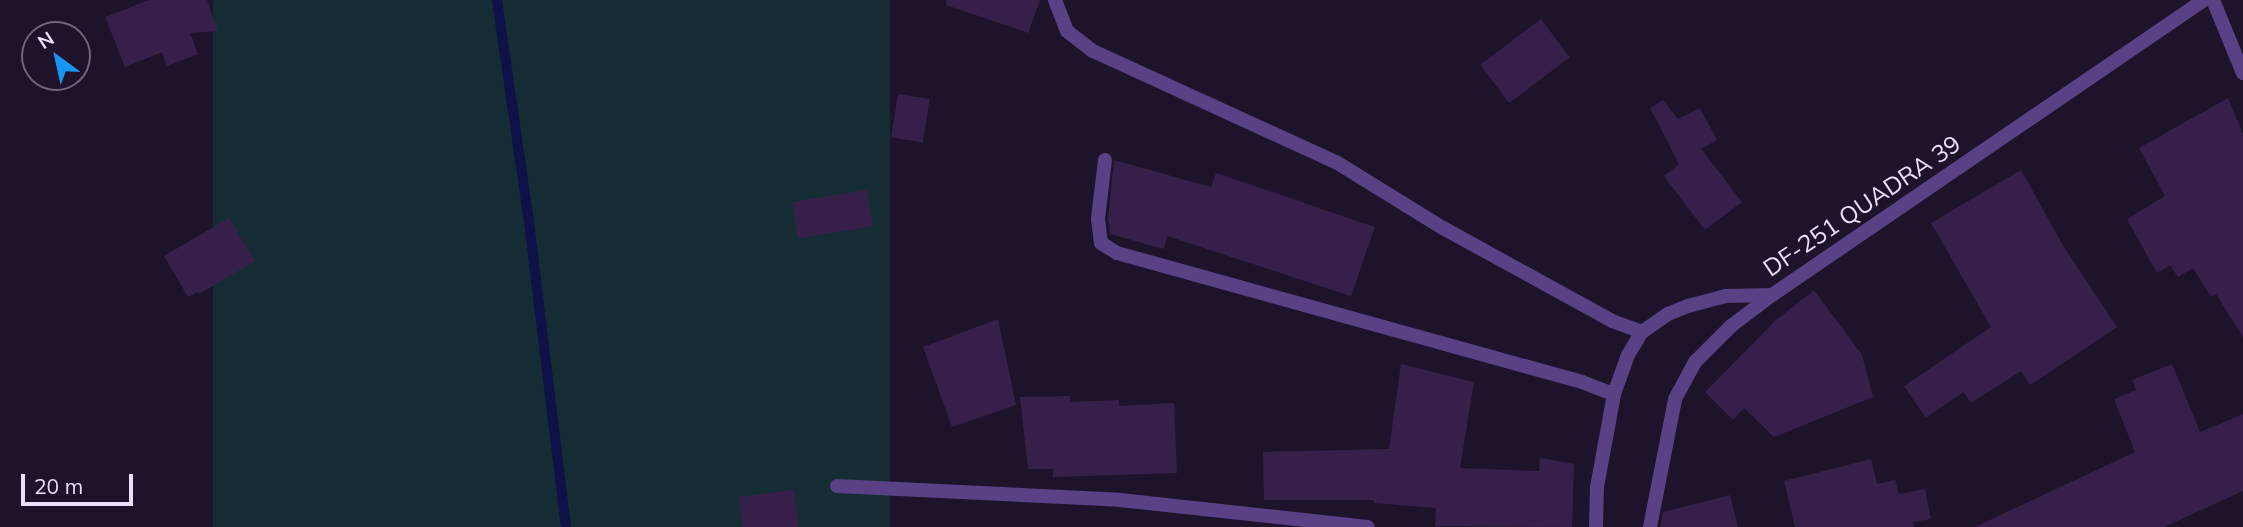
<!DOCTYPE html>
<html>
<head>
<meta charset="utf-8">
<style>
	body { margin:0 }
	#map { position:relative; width:2243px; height:527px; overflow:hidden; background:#1e132a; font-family:Mulish,sans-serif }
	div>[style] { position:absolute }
	.green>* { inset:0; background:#162c34; transform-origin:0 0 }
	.stream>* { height:10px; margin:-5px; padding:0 5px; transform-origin:5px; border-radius:5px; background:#0f1148 }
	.building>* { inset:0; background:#36204a; transform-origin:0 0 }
	.street>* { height:14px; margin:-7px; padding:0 7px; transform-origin:7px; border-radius:7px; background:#5a4186 }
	span { translate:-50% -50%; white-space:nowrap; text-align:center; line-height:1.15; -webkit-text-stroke:5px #1e132a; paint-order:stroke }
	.street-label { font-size:24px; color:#ecdefd }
	.north { position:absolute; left:21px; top:21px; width:70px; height:70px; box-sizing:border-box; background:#1e132a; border:2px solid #70647e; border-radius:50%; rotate:327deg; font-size:19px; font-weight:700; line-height:28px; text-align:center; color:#ecdefd }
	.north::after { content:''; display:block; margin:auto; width:24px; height:32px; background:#1795f1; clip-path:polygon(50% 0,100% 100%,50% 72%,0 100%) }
	.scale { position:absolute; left:21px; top:474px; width:112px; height:32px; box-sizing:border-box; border:4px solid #ecdefd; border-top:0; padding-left:9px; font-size:21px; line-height:24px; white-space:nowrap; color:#ecdefd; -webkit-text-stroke:5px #1e132a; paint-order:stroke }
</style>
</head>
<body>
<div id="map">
	<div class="green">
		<div style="left:213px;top:0;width:677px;height:527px"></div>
	</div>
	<div class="stream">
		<div style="left:497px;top:0;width:216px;rotate:81.8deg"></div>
		<div style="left:528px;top:214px;width:315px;rotate:83.1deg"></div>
	</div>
	<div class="building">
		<div style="clip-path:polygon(149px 0,207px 0,218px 31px,190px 33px,198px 54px,167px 66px,162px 52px,125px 67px,105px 17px)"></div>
		<div style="clip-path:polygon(946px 0,1040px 0,1028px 33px,946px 5px)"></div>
		<div style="left:1541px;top:19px;width:48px;height:76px;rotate:53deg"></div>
		<div style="left:898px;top:94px;width:32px;height:44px;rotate:9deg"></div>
		<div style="clip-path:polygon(2228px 98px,2243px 134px,2243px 337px,2216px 294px,2211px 297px,2193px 268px,2178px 277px,2170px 265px,2157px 273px,2127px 219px,2165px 196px,2139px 148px)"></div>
		<div style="clip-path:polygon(1663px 100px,1678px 119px,1700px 108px,1717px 140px,1701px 149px,1742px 202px,1705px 230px,1664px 176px,1679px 164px,1650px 108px)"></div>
		<div style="clip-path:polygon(1114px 160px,1211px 187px,1216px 173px,1375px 227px,1351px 296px,1167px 236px,1164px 249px,1110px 234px,1108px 219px)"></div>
		<div style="clip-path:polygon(2021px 170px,2064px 247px,2117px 327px,2030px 385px,2021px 371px,1971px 403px,1963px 392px,1926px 418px,1904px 386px,1991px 327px,1931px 223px)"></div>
		<div style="left:867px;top:190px;width:37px;height:76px;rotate:81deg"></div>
		<div style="clip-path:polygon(229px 218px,255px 261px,199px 294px,198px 292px,188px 297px,164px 256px)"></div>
		<div style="clip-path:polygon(1814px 290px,1862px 355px,1873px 397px,1774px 437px,1744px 408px,1733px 420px,1705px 392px,1776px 320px)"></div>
		<div style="clip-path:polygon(998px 319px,1016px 405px,952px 427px,923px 347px)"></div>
		<div style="clip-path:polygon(1401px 364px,1474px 382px,1460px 468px,1539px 471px,1540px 458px,1574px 464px,1572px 527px,1435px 526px,1436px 508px,1374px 503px,1374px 500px,1264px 500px,1263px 452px,1389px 449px)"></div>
		<div style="clip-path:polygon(2172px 364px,2200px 432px,2243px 414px,2243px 491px,2164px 527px,1975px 527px,2135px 452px,2114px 399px,2136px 390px,2132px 380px)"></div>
		<div style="clip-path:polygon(1070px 396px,1070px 402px,1119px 400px,1119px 406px,1174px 403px,1177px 473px,1053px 477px,1053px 469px,1028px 469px,1020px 397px)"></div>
		<div style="clip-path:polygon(1871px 459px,1877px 484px,1895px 480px,1899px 494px,1925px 489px,1931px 519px,1913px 522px,1914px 527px,1795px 527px,1784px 481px)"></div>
		<div style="clip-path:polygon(794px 490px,799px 527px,743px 527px,739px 497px)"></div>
		<div style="clip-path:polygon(1730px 495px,1738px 527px,1660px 527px,1663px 512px)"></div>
	</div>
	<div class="street">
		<div style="left:1055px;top:0;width:33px;rotate:69deg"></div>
		<div style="left:1067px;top:31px;width:33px;rotate:38deg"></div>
		<div style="left:1093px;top:51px;width:267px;rotate:24.6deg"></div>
		<div style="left:1336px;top:162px;width:126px;rotate:31.7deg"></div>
		<div style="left:1443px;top:228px;width:193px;rotate:28.8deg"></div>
		<div style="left:1612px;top:321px;width:32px;rotate:20deg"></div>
		<div style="left:2213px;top:0;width:79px;rotate:67.7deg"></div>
		<div style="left:1105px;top:160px;width:59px;rotate:96.8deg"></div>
		<div style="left:1098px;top:219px;width:24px;rotate:83deg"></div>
		<div style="left:1101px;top:243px;width:19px;rotate:32deg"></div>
		<div style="left:1117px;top:253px;width:483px;rotate:15.5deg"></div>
		<div style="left:1582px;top:382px;width:34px;rotate:21deg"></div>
		<div style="left:837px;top:486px;width:283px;rotate:2.8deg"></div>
		<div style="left:1120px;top:500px;width:249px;rotate:6.2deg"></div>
		<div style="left:1596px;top:527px;width:40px;rotate:-88.6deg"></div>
		<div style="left:1597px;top:487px;width:95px;rotate:-79.6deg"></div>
		<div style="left:1614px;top:394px;width:41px;rotate:-70.3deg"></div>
		<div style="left:1628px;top:355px;width:27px;rotate:-59deg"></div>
		<div style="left:1642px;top:332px;width:32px;rotate:-35deg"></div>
		<div style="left:1668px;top:314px;width:22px;rotate:-22deg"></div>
		<div style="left:1688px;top:306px;width:39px;rotate:-15deg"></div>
		<div style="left:1726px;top:296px;width:46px;rotate:-1.2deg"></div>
		<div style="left:1650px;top:527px;width:130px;rotate:-78.9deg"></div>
		<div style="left:1675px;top:399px;width:42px;rotate:-61.6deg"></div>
		<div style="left:1695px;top:362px;width:51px;rotate:-45deg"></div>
		<div style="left:1731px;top:326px;width:51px;rotate:-37.1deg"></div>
		<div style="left:1772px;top:295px;width:523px;rotate:-34.33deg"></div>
	</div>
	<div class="street-label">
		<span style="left:1862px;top:206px;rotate:-34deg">DF-251 QUADRA 39</span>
	</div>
	<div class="north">N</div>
	<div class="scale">20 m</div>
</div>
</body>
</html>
